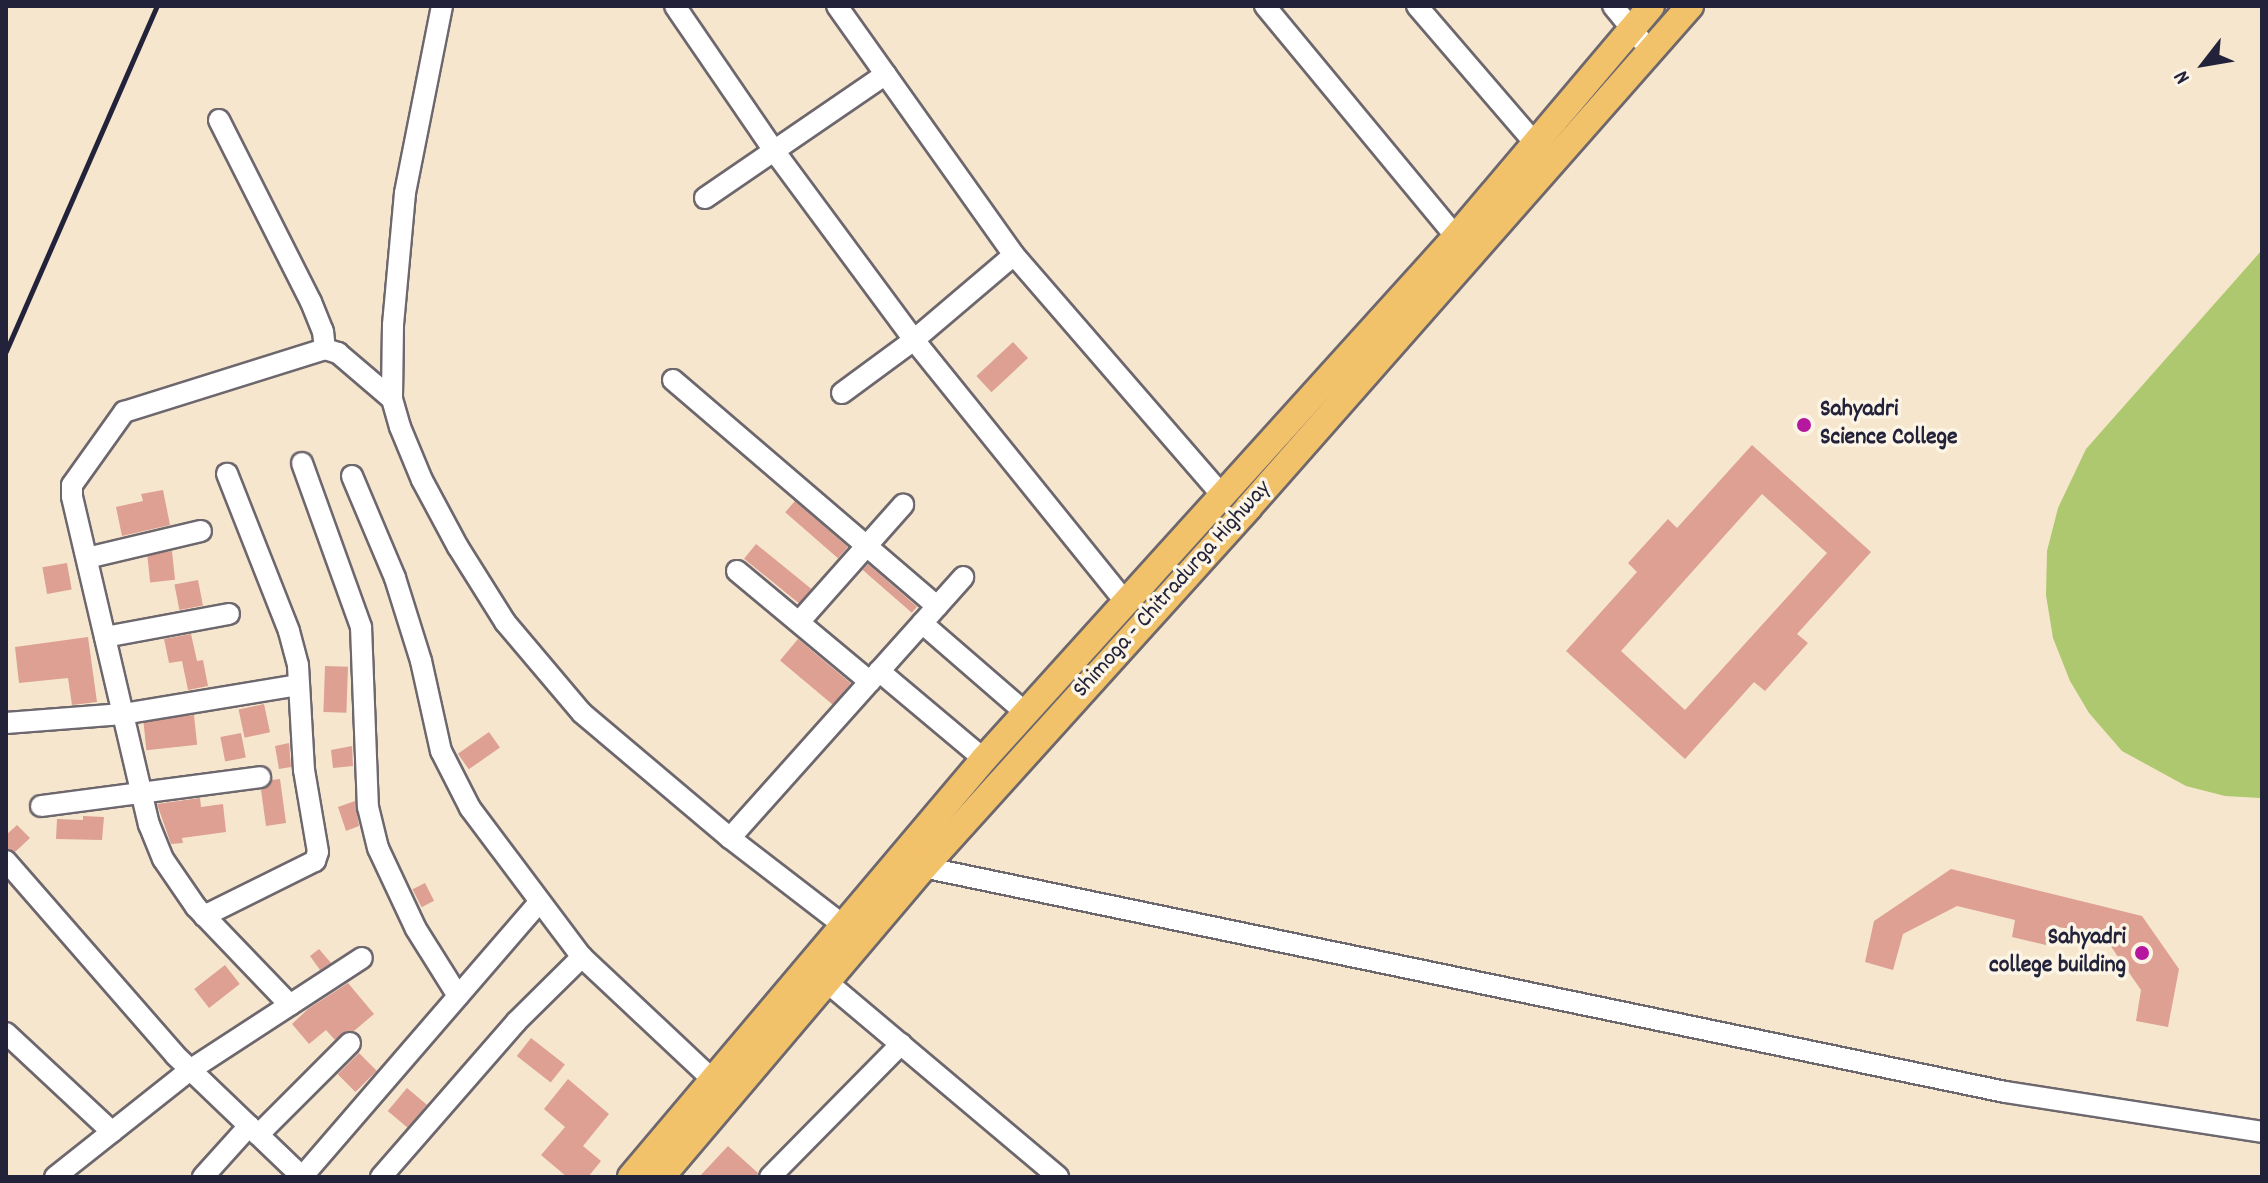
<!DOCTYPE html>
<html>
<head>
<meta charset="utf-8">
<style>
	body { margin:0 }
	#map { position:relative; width:2268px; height:1183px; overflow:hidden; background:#f7e6ce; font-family:Dekko,sans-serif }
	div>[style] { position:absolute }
	.green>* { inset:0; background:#adc86e }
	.building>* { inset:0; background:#dda093; transform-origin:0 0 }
	.roads { filter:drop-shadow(2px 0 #6d676e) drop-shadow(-2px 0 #6d676e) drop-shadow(0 2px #6d676e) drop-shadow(0 -2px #6d676e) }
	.minor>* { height:20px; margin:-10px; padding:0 10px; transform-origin:10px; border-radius:10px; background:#fff }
	.major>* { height:26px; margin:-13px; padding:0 13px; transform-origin:13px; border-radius:13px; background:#f2c26a }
	.rail>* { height:5px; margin:-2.5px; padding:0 2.5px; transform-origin:2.5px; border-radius:2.5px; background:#22223b }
	.dots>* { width:22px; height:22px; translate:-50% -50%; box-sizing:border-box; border:4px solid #fcf5e5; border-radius:50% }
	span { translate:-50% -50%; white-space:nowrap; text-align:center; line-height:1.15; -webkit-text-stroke:7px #fcf5e5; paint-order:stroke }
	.poi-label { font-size:24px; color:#22223b; font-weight:700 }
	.left { translate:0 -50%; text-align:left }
	.right { translate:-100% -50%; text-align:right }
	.street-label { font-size:24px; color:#22223b }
	.frame { position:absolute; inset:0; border:8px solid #22223b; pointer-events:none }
	.north { position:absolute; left:2164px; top:24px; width:80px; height:80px; -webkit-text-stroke:6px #fcf5e5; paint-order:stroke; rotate:239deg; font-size:22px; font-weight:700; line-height:32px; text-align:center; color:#22223b }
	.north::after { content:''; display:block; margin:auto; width:28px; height:36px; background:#22223b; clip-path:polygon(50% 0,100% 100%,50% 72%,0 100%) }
</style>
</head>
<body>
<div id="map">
	<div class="green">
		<div style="clip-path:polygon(2262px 250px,2262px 797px,2260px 798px,2225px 796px,2186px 786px,2122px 751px,2089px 713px,2070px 681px,2053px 638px,2046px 595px,2047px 551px,2058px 508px,2086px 449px)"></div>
	</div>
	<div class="building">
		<div style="left:1013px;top:342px;width:22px;height:50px;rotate:47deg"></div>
		<div style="clip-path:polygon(evenodd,1752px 445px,1871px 552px,1797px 634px,1808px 643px,1765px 691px,1754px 682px,1685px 759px,1566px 651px,1637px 572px,1628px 563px,1668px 519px,1677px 528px,1752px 445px,1762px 494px,1827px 553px,1685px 710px,1621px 651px,1762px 494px)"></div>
		<div style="clip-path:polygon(163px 490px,170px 525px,122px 536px,116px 507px,143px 501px,141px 494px)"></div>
		<div style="left:795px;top:501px;width:70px;height:15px;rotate:41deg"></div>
		<div style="left:756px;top:544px;width:71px;height:19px;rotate:39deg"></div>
		<div style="left:172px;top:551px;width:29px;height:25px;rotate:84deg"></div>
		<div style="left:67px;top:563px;width:27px;height:25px;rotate:80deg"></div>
		<div style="left:868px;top:564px;width:65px;height:8px;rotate:41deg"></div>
		<div style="left:198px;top:580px;width:26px;height:24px;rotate:79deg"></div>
		<div style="clip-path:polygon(191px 634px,197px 661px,203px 660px,208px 686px,188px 690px,182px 661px,169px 663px,164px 639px)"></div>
		<div style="clip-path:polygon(88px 637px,97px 702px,72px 705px,68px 678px,19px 683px,15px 647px)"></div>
		<div style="left:798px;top:639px;width:69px;height:28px;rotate:40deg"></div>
		<div style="left:325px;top:666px;width:23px;height:46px;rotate:2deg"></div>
		<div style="left:264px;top:704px;width:29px;height:26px;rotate:78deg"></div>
		<div style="left:194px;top:715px;width:30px;height:51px;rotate:84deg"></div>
		<div style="left:489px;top:732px;width:19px;height:38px;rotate:55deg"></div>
		<div style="left:241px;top:733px;width:25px;height:21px;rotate:79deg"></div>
		<div style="clip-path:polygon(289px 743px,291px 767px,279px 769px,275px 746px)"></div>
		<div style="clip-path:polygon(352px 746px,353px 766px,333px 768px,331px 750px)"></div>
		<div style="clip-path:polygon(280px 779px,286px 823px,266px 826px,261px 790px,272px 780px)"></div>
		<div style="clip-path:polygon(200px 798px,201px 807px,223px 804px,226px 832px,182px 838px,183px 843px,171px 844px,157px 804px)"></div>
		<div style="clip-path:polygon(355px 801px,359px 826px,346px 831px,338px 807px)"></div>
		<div style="clip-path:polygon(83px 816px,104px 817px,102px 840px,56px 839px,57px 819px,83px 820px)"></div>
		<div style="clip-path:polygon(17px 825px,30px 838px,15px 852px,6px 848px,6px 835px)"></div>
		<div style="clip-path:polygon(1951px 869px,2142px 916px,2179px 969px,2168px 1027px,2136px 1021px,2141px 990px,2103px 935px,2053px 926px,2046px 945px,2012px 937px,2015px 920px,1957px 906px,1903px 934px,1893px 970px,1865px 962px,1874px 921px)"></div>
		<div style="left:425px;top:883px;width:20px;height:14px;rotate:63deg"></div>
		<div style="clip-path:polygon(319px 949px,331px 963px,320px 970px,310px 956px)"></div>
		<div style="left:225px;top:965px;width:24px;height:39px;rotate:52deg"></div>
		<div style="clip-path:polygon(348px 983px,374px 1014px,354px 1031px,346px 1031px,335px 1040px,326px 1030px,309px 1044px,292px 1024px,308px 1009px)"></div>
		<div style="left:531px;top:1038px;width:43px;height:23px;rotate:38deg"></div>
		<div style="left:359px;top:1053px;width:25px;height:30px;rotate:45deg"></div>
		<div style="clip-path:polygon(568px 1079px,609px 1114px,583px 1146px,601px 1161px,588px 1177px,567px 1177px,541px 1155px,565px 1127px,544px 1109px)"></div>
		<div style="left:407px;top:1088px;width:26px;height:30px;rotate:40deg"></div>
		<div style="clip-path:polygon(728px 1146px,758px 1173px,757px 1177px,699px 1177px)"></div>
	</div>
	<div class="roads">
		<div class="minor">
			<div style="left:442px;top:6px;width:191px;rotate:101.2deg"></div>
			<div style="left:405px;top:193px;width:133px;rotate:95.2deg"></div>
			<div style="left:393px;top:325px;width:74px;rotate:90.8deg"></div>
			<div style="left:392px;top:399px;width:29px;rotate:74deg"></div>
			<div style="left:400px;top:427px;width:57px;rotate:67.5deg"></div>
			<div style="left:422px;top:480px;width:76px;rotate:61.8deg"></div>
			<div style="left:458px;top:547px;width:89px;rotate:57.9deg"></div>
			<div style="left:505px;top:622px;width:119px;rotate:49.8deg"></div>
			<div style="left:582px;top:713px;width:194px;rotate:40.2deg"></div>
			<div style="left:730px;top:838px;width:143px;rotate:37.6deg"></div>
			<div style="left:675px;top:6px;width:177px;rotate:55.6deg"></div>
			<div style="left:775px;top:152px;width:234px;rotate:53.5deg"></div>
			<div style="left:914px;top:340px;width:338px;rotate:51.1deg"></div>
			<div style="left:837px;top:6px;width:305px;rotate:54.6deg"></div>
			<div style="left:1014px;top:255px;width:318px;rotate:49.1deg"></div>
			<div style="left:1265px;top:6px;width:300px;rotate:50.4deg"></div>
			<div style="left:1417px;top:6px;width:181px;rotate:49.3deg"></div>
			<div style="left:1613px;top:6px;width:43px;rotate:50.7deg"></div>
			<div style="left:219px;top:120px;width:204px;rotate:63.2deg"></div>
			<div style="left:311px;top:302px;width:31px;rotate:68deg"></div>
			<div style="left:323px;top:331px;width:18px;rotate:84deg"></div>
			<div style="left:705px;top:198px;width:219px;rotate:-34.4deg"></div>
			<div style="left:673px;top:380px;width:348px;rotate:40.6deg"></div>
			<div style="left:842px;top:393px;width:89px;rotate:-36.4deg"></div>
			<div style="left:914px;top:340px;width:131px;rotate:-40.4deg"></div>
			<div style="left:302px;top:463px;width:174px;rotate:70.2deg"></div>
			<div style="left:361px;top:627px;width:180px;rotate:87.8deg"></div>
			<div style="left:368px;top:807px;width:42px;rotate:76.3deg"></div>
			<div style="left:378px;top:848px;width:89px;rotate:64.9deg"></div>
			<div style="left:416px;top:929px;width:79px;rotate:57.9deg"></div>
			<div style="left:352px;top:476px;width:111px;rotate:67.1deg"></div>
			<div style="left:395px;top:578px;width:87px;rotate:72.6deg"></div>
			<div style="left:421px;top:661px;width:92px;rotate:77.5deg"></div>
			<div style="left:441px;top:751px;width:64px;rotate:63deg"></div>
			<div style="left:470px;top:808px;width:186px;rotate:53.1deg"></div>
			<div style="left:582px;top:957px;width:181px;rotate:43.2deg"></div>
			<div style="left:87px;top:558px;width:117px;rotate:-13.3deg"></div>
			<div style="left:737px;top:571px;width:173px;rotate:39.8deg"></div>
			<div style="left:799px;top:622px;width:157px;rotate:-48.4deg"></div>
			<div style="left:922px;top:623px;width:138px;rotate:40.9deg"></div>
			<div style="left:105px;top:637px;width:126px;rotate:-10.5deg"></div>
			<div style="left:879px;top:671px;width:137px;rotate:40deg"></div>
			<div style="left:6px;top:723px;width:117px;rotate:-4.4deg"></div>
			<div style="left:123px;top:714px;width:177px;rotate:-9.4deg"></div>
			<div style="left:41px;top:806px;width:221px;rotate:-7.5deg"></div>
			<div style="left:730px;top:838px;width:350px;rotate:-48.2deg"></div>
			<div style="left:6px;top:861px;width:257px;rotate:48.9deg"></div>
			<div style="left:175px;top:1055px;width:176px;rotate:43.8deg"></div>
			<div style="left:913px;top:865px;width:1115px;rotate:11.74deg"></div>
			<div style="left:2005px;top:1092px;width:260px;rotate:8.8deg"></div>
			<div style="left:204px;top:916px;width:124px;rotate:-26.4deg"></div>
			<div style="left:315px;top:861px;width:9px;rotate:-72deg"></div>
			<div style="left:318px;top:852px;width:83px;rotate:-99.7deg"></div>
			<div style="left:304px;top:770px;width:105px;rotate:-93.3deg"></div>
			<div style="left:298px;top:665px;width:35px;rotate:-105deg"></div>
			<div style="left:289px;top:631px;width:169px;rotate:-111.5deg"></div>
			<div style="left:828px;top:983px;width:301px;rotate:40.1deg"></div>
			<div style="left:290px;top:1005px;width:136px;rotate:-133.8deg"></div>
			<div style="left:196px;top:907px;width:58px;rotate:-124.5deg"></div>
			<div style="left:163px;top:859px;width:37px;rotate:-112deg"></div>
			<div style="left:149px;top:825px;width:338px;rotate:-103.2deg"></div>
			<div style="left:72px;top:496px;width:11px;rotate:-90deg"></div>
			<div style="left:72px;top:485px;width:90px;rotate:-54.5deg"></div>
			<div style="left:124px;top:412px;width:211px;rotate:-17.4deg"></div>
			<div style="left:325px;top:349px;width:14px;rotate:17deg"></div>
			<div style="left:338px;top:353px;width:71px;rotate:40.4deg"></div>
			<div style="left:6px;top:1033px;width:145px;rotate:43deg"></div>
			<div style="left:258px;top:1135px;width:130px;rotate:-45deg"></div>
			<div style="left:55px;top:1177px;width:172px;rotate:-38.4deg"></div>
			<div style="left:190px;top:1070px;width:205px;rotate:-33.1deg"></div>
			<div style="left:203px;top:1177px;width:69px;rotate:-48deg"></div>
			<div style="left:302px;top:1177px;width:363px;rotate:-49.2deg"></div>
			<div style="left:381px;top:1177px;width:206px;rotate:-48.9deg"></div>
			<div style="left:516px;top:1022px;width:93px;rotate:-44.6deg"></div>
			<div style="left:770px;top:1177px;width:187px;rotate:-45.4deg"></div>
		</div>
		<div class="major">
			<div style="left:631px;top:1177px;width:547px;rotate:-49.82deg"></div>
			<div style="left:984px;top:759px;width:704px;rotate:-47.88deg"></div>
			<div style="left:1456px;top:237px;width:302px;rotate:-49.8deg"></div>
			<div style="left:661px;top:1177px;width:407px;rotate:-49.7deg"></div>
			<div style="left:924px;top:867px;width:484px;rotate:-47.9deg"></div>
			<div style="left:1248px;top:508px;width:669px;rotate:-48.64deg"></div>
		</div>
	</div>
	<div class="rail">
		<div style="left:6px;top:351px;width:377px;rotate:-66.4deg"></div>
	</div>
	<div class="dots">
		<div style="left:1804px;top:425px;background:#b5179e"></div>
		<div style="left:2142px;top:953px;background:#b5179e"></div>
	</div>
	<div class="poi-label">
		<span class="left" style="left:1820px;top:425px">Sahyadri<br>Science College</span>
		<span class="right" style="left:2126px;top:953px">Sahyadri<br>college building</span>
	</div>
	<div class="street-label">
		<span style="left:1173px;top:590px;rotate:-48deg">Shimoga - Chitradurga Highway</span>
	</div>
	<div class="frame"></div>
	<div class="north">N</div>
</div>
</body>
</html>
